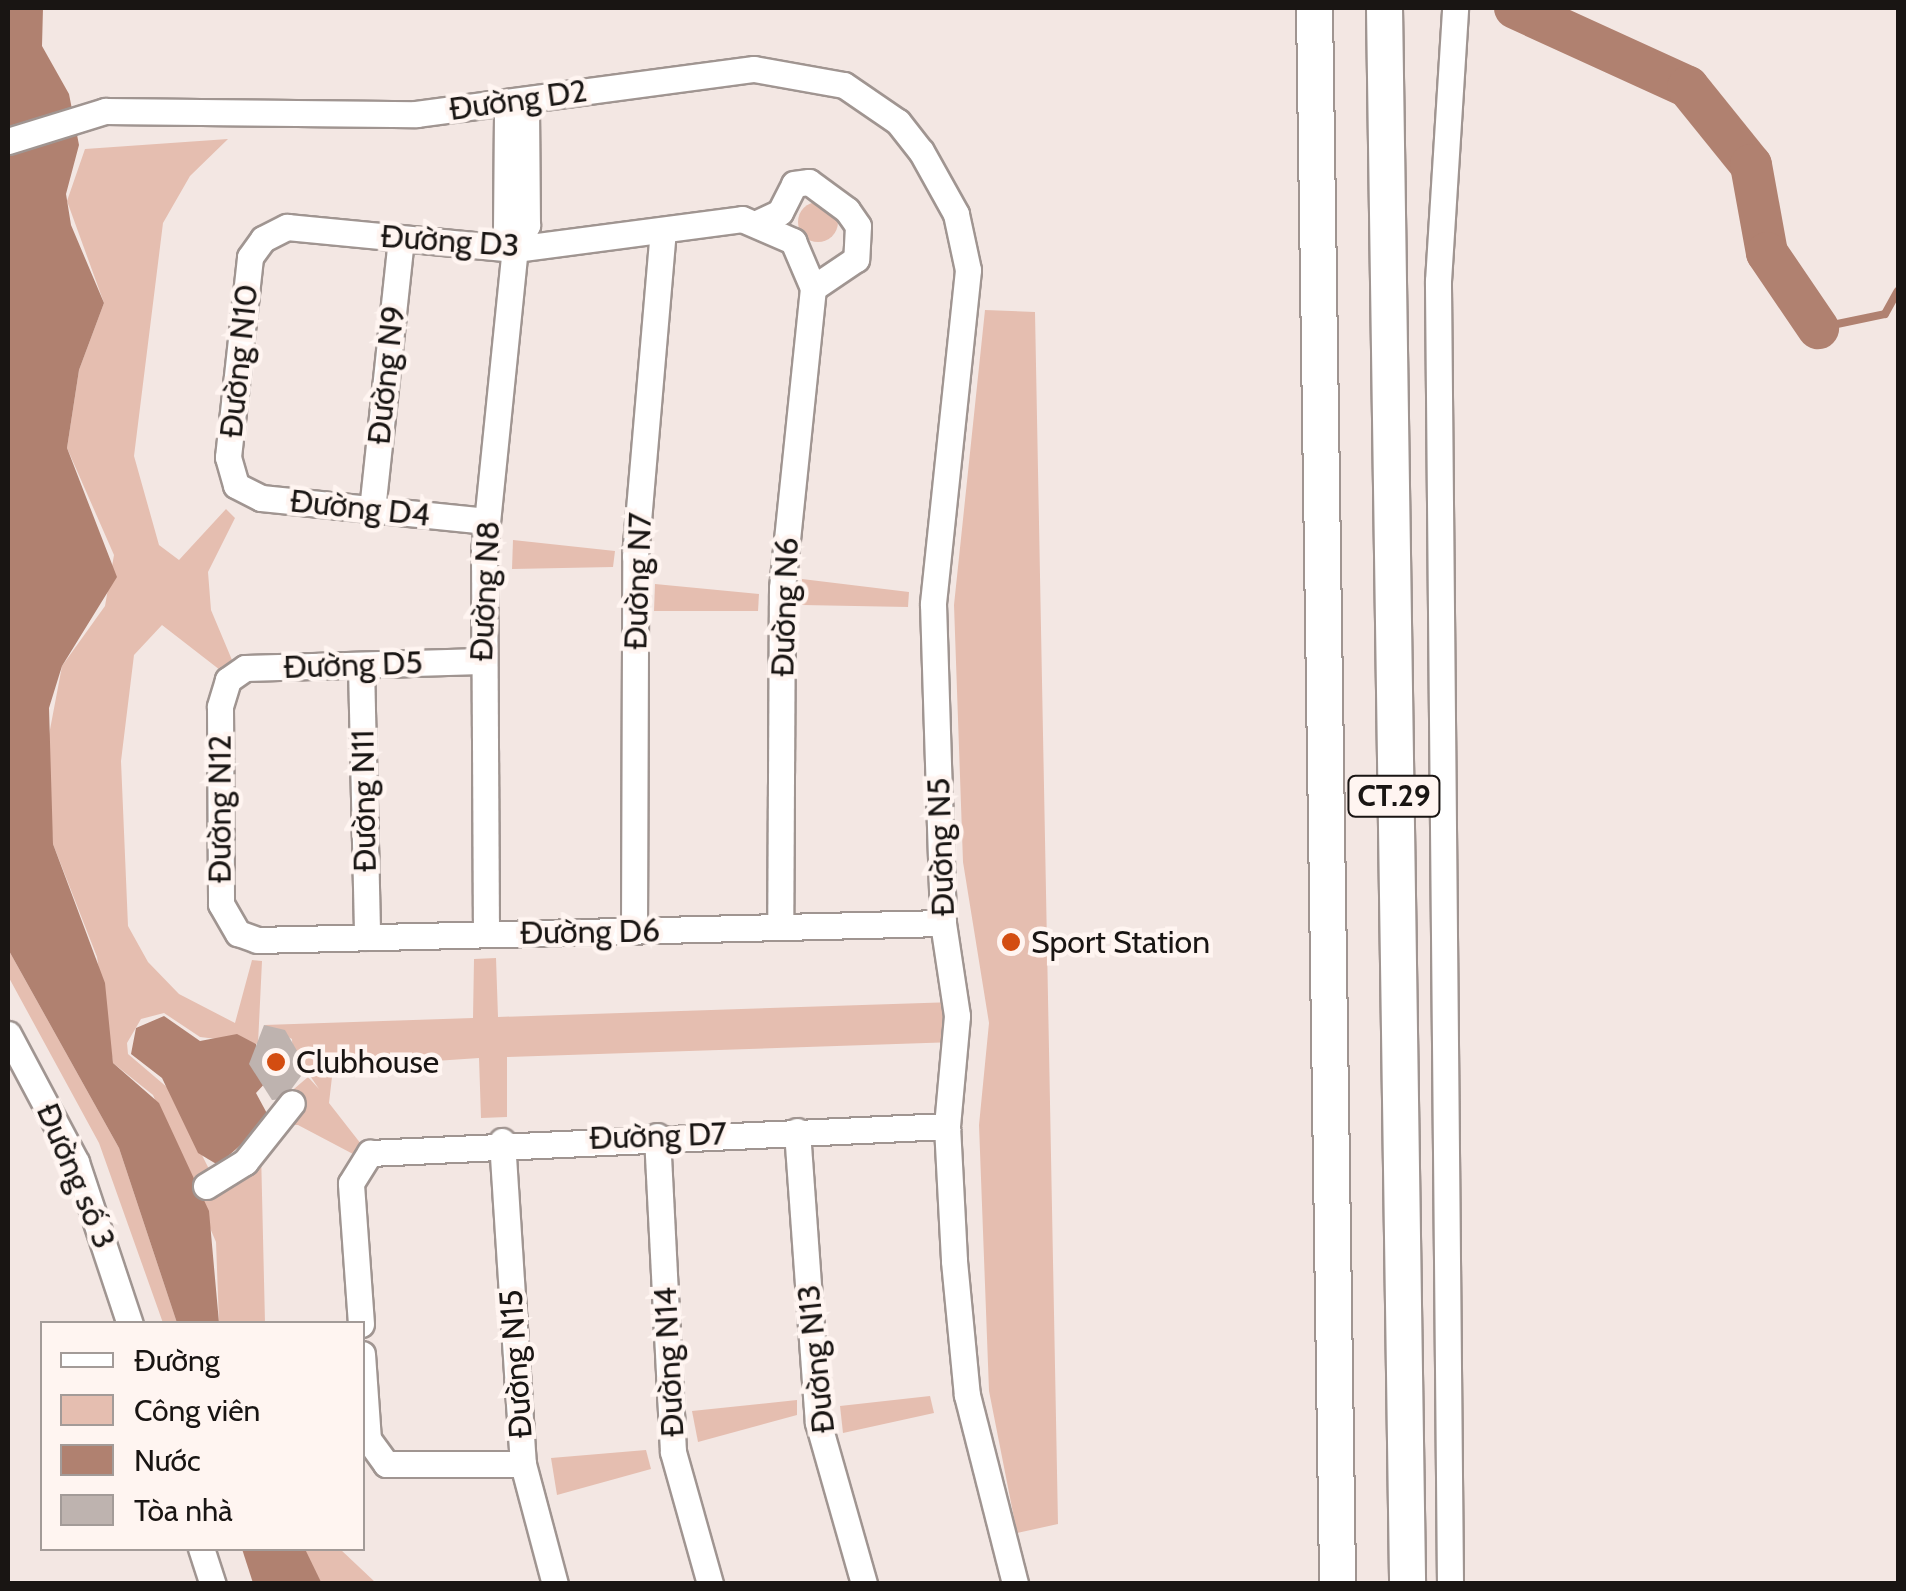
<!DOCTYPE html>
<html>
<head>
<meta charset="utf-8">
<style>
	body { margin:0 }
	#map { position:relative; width:1906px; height:1591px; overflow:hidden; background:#f3e7e3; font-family:Cabin,sans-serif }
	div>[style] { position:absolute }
	.green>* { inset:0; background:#e5beb0 }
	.round { border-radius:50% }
	.water>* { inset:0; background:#b08170 }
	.stream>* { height:8px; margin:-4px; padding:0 4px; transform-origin:4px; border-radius:4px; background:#b08170 }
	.river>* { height:42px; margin:-21px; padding:0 21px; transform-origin:21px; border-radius:21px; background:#b08170 }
	.building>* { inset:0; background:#beb3af }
	.roads { filter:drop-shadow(2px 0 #a09591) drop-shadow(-2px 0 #a09591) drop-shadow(0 2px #a09591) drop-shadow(0 -2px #a09591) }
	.minor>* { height:25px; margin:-12.5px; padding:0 12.5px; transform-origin:12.5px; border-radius:12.5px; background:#fff }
	.highway>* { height:35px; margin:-17.5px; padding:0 17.5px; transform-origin:17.5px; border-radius:17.5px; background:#fff }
	.dots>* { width:28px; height:28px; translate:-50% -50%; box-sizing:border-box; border:5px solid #fff5f1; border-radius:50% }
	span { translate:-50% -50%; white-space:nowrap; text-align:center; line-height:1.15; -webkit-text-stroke:9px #fff5f1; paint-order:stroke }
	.shield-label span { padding:2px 8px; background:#fff5f1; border:2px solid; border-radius:8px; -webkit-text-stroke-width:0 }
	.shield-label { font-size:30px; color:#191513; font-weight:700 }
	.street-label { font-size:32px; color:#191513 }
	.poi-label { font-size:32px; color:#191513 }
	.left { translate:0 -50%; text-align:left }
	.frame { position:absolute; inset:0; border:10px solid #191513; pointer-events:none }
	.legend { position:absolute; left:40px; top:1321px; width:325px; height:230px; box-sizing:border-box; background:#fff5f1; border:2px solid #a39b98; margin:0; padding:12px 18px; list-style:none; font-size:30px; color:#191513 }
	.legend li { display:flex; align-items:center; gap:20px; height:50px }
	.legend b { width:50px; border:2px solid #a39b98 }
</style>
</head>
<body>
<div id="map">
	<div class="green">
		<div style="clip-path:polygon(228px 139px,190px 176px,163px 223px,134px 456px,159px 545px,179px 560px,226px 509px,235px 518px,208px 572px,211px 610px,232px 660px,220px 670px,162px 625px,134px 655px,121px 761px,128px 926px,148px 962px,179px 994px,235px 1023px,252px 960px,262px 961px,258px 1044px,200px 1037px,164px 1013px,141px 1019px,127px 1043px,128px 1054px,168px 1088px,210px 1171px,262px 1133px,274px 1106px,308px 1077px,319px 1089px,300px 1061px,293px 1063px,292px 1039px,264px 1025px,473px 1018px,474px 959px,496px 958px,498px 1017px,955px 1002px,956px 1042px,507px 1057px,507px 1117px,481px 1118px,479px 1058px,333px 1068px,329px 1103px,361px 1144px,353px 1154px,298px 1125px,279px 1125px,261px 1151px,265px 1323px,219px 1323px,216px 1242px,153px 1095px,113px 1063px,97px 957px,53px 844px,45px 756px,62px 666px,105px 606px,114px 555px,67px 448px,79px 370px,104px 303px,67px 201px,85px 149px)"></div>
		<div class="round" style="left:798px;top:202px;width:40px;height:40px"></div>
		<div style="clip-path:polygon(985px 310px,1035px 312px,1058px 1524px,1017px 1533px,989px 1391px,979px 1125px,989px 1023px,963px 862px,954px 605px)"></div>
		<div style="clip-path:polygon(513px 540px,615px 551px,613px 567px,512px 569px)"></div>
		<div style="clip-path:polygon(802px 579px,909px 592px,908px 607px,802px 605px)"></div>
		<div style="clip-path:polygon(655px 584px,759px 594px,758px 611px,654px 611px)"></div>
		<div style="clip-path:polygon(8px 949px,119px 1148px,177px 1323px,163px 1323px,99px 1143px,8px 976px)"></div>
		<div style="clip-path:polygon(930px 1396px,934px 1413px,843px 1433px,840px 1406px)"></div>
		<div style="clip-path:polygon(797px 1400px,797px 1415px,698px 1442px,692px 1411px)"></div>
		<div style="clip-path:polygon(646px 1450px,651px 1469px,557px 1495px,551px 1458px)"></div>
		<div style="clip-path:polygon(303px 1549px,340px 1549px,376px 1583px,320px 1583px)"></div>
	</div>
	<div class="water">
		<div style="clip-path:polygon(8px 8px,43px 8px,42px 46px,69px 94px,79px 145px,66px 194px,71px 225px,104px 303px,79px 370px,67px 448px,117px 577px,62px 666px,49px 708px,53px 844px,105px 983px,113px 1063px,159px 1103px,209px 1211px,219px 1323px,177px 1323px,119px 1148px,8px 949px)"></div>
		<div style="clip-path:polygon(164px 1016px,200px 1041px,237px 1034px,256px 1044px,256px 1073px,267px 1081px,256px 1093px,270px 1119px,218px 1165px,198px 1153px,162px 1078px,131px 1054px,136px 1028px)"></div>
		<div style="clip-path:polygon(242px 1549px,305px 1549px,321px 1582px,253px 1583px)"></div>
	</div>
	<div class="stream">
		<div style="left:1818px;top:328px;width:68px;rotate:-11.8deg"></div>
		<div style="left:1885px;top:314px;width:26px;rotate:-61deg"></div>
	</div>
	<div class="river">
		<div style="left:1515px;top:8px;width:190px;rotate:24.5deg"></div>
		<div style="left:1688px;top:87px;width:100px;rotate:51.1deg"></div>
		<div style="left:1751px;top:165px;width:89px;rotate:79.7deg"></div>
		<div style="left:1767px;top:253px;width:91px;rotate:55.8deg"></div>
	</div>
	<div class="building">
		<div style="clip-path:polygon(264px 1025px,285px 1030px,307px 1068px,284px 1099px,272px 1100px,249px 1064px)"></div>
	</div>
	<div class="roads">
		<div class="minor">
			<div style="left:8px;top:141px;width:102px;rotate:-17.2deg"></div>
			<div style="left:105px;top:111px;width:311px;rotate:0.6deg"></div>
			<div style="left:416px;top:114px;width:341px;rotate:-7.6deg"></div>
			<div style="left:754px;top:69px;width:91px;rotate:10.1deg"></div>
			<div style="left:844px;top:85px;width:65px;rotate:34.4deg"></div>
			<div style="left:898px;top:122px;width:37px;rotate:52deg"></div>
			<div style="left:921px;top:151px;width:72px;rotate:60.9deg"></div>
			<div style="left:956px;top:214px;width:57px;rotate:77.9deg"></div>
			<div style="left:968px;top:270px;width:336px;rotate:96deg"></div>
			<div style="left:933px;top:604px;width:319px;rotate:88.2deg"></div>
			<div style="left:943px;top:923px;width:94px;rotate:81.4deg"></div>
			<div style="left:957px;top:1016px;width:110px;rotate:95.2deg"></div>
			<div style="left:947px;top:1126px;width:135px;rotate:87deg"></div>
			<div style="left:954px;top:1261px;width:135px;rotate:84.5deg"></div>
			<div style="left:967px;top:1395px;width:195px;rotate:75.7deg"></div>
			<div style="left:759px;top:222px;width:23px;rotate:-25deg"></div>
			<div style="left:780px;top:212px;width:31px;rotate:-63deg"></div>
			<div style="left:794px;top:184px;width:15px;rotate:-8deg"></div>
			<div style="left:809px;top:182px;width:47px;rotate:36.4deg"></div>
			<div style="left:847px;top:210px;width:19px;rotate:55deg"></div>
			<div style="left:858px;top:226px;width:33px;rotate:93deg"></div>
			<div style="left:856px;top:259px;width:52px;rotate:146deg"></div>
			<div style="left:515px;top:249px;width:21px;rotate:-115deg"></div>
			<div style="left:506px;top:230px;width:115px;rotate:-89.5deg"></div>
			<div style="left:507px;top:115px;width:15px;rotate:-58deg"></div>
			<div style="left:372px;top:510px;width:272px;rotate:-83.9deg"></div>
			<div style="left:487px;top:521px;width:227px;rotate:-174.2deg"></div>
			<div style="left:261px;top:498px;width:28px;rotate:-153deg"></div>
			<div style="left:236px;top:485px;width:29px;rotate:-106deg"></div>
			<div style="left:228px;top:457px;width:201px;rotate:-83.7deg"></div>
			<div style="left:250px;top:257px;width:22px;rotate:-54deg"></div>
			<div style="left:263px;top:239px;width:27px;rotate:-27deg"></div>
			<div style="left:287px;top:227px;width:229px;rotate:5.5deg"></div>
			<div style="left:515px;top:249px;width:229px;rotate:-7.5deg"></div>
			<div style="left:742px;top:219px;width:56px;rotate:23.3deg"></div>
			<div style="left:793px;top:241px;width:51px;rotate:66.9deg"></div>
			<div style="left:813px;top:288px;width:302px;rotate:95.9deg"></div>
			<div style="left:782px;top:588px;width:339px;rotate:90.3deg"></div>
			<div style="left:481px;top:661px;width:236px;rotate:178.3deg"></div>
			<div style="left:245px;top:668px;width:21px;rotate:145deg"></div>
			<div style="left:228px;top:680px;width:28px;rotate:107deg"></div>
			<div style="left:220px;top:707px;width:197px;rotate:89.7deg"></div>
			<div style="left:221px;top:904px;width:34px;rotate:60deg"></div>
			<div style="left:238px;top:933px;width:20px;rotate:20deg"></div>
			<div style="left:257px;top:940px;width:686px;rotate:-1.42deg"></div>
			<div style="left:361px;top:666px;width:271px;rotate:88.7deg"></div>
			<div style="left:634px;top:931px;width:375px;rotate:-89.8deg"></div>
			<div style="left:635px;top:556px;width:326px;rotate:-85.1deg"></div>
			<div style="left:486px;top:934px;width:382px;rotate:-90.3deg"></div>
			<div style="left:484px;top:552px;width:305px;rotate:-84.2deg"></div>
			<div style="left:515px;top:249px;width:27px;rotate:-63deg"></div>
			<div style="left:527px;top:225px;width:110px;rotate:-90.5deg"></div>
			<div style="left:526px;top:115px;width:17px;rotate:-130deg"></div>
			<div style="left:8px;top:1034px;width:145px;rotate:62deg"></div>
			<div style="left:76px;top:1162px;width:171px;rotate:71.6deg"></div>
			<div style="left:797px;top:1131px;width:292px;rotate:85.9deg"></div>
			<div style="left:818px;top:1422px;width:168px;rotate:74.1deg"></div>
			<div style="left:657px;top:1136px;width:316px;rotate:87.1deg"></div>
			<div style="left:673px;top:1452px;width:137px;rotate:74.3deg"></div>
			<div style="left:502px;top:1141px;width:324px;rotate:86.3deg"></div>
			<div style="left:523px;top:1464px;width:124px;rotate:75.1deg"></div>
			<div style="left:206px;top:1186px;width:46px;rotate:-31.6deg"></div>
			<div style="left:245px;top:1162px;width:75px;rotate:-51.5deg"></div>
			<div style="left:361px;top:1324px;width:141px;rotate:-94.1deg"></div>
			<div style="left:351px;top:1183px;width:36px;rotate:-58deg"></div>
			<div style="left:370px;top:1153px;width:578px;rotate:-2.68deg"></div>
			<div style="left:362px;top:1354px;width:85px;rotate:86deg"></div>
			<div style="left:368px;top:1439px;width:31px;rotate:54deg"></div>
			<div style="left:386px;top:1464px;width:137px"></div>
			<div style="left:201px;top:1548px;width:38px;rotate:72deg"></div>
			<div style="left:1450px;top:1584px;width:1303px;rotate:-90.53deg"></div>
			<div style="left:1438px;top:281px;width:274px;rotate:-86.4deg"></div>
		</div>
		<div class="highway">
			<div style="left:1314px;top:8px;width:1576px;rotate:89.16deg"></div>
			<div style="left:1384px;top:8px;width:1576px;rotate:89.16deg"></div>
		</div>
	</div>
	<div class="dots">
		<div style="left:1011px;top:942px;background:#d34d11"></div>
		<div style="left:276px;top:1062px;background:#d34d11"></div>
	</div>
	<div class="shield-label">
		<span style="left:1394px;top:796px">CT.29</span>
	</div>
	<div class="street-label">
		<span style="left:518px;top:100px;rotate:-8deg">Đường D2</span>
		<span style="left:450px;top:241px;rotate:4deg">Đường D3</span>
		<span style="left:239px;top:361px;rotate:-84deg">Đường N10</span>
		<span style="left:386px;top:375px;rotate:-84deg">Đường N9</span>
		<span style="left:360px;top:508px;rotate:6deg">Đường D4</span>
		<span style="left:638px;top:581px;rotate:-88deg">Đường N7</span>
		<span style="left:485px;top:591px;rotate:-87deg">Đường N8</span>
		<span style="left:785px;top:607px;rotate:-88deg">Đường N6</span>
		<span style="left:353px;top:665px;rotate:-2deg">Đường D5</span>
		<span style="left:364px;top:801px;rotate:-91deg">Đường N11</span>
		<span style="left:220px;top:809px;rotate:-90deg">Đường N12</span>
		<span style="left:941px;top:847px;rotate:-92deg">Đường N5</span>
		<span style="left:590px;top:932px;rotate:-1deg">Đường D6</span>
		<span style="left:658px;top:1136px;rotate:-2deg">Đường D7</span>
		<span style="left:76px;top:1176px;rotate:67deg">Đường số 3</span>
		<span style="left:816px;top:1359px;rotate:-96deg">Đường N13</span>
		<span style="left:669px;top:1362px;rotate:-93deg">Đường N14</span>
		<span style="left:516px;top:1364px;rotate:-94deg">Đường N15</span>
	</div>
	<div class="poi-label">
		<span class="left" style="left:1031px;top:942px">Sport Station</span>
		<span class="left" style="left:296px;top:1062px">Clubhouse</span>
	</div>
	<div class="frame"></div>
	<ul class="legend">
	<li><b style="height:12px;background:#fff"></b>Đường</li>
	<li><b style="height:28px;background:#e5beb0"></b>Công viên</li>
	<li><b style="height:28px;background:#b08170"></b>Nước</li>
	<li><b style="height:28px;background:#beb3af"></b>Tòa nhà</li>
	</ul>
</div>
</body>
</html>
